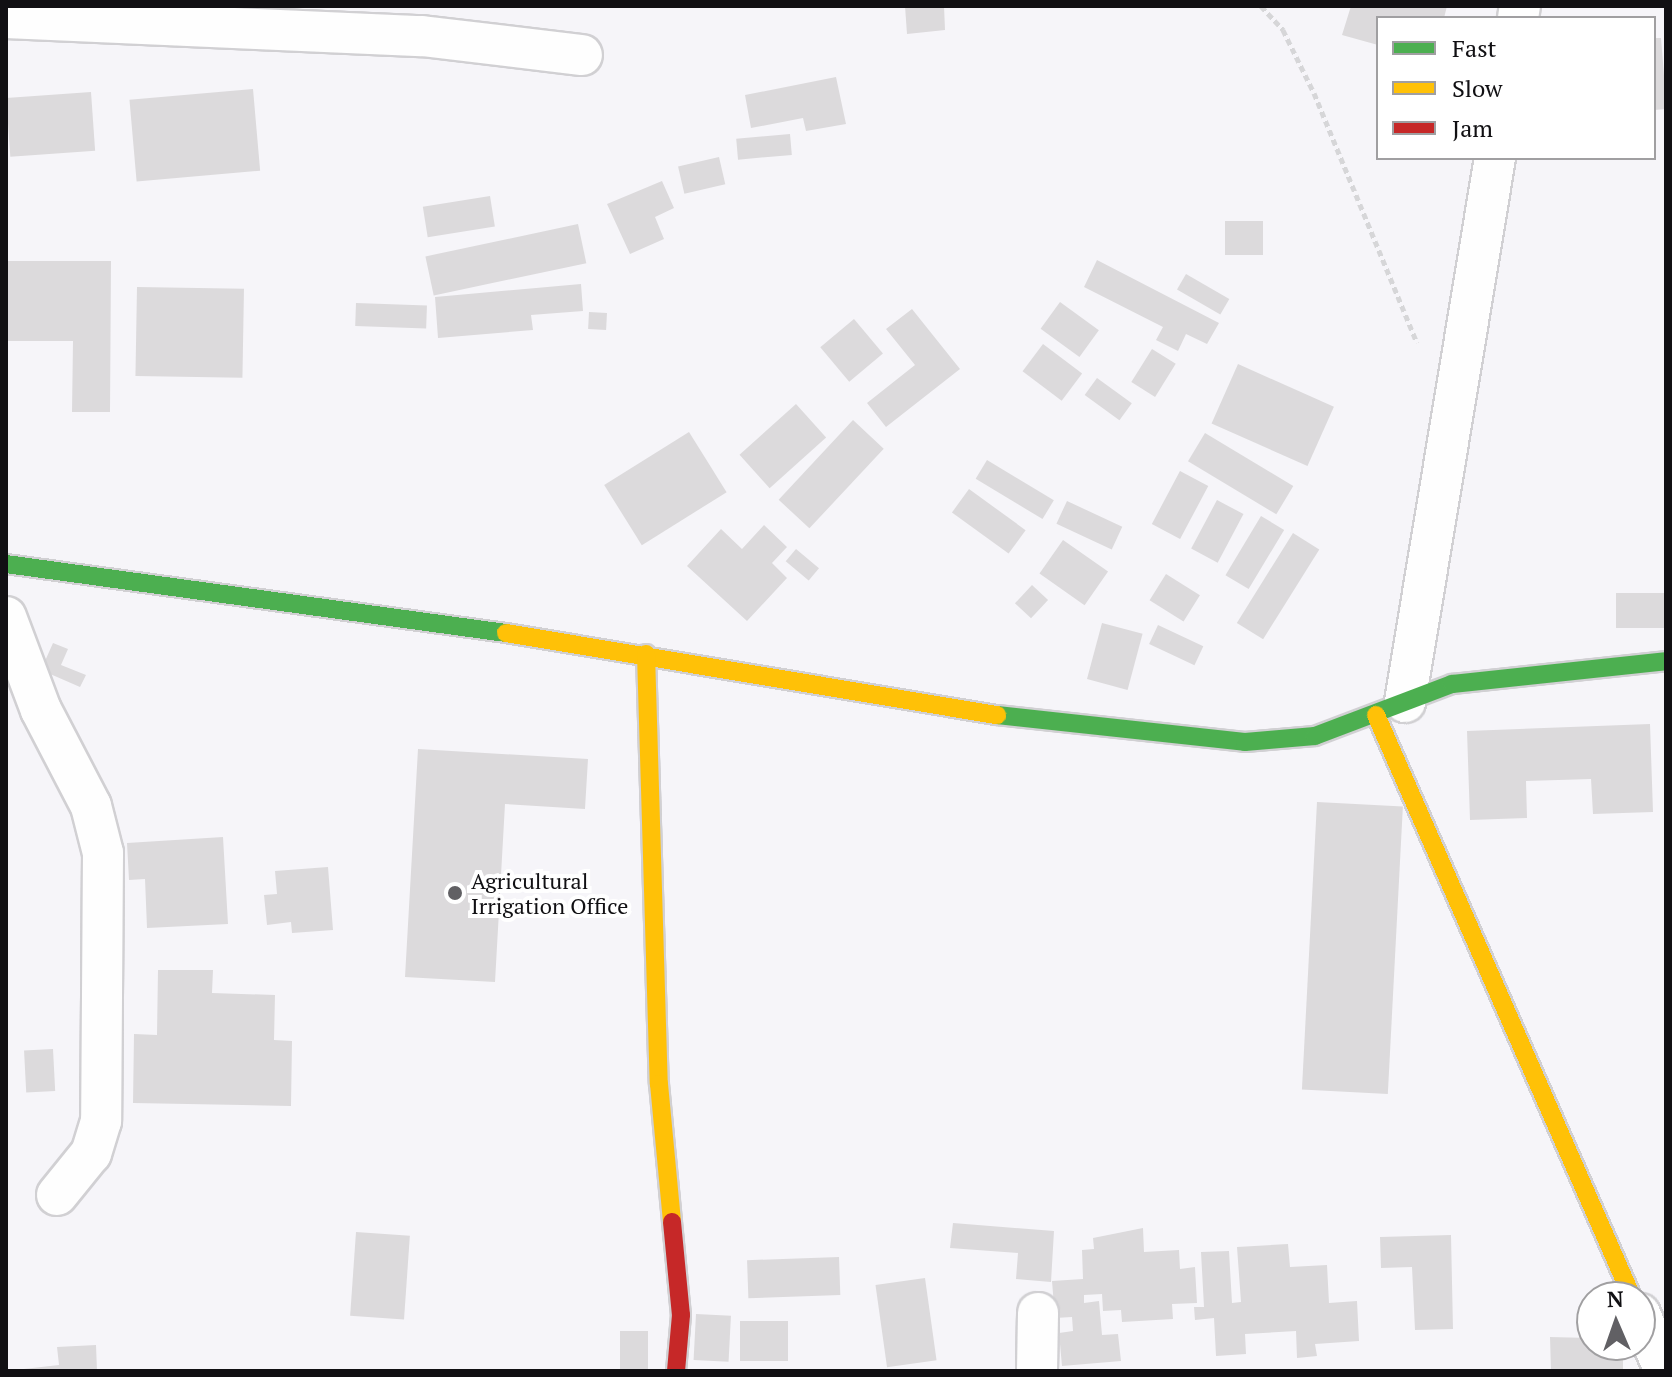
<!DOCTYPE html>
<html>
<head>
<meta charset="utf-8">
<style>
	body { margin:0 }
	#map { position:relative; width:1672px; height:1377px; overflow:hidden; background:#f6f5f9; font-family:"PT Serif",serif }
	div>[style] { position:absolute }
	.building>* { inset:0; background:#dcdadc; transform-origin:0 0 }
	.path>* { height:5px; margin-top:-2.5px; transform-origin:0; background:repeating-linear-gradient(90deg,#d6d6d8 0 6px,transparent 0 10px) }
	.roads { filter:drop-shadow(2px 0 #d1d0d3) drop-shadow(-2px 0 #d1d0d3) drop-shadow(0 2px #d1d0d3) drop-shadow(0 -2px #d1d0d3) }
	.street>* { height:40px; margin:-20px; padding:0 20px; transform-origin:20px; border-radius:20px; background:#fefefe }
	.fast>* { height:18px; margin:-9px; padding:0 9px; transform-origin:9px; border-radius:9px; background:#4caf50 }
	.slow>* { height:18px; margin:-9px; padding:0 9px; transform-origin:9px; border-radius:9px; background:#ffc107 }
	.jam>* { height:18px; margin:-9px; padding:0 9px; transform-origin:9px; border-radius:9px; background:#c62828 }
	.dots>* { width:22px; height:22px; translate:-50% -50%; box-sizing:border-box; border:4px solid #fff; border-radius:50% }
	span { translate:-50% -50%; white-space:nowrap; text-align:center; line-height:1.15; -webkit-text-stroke:8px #fff; paint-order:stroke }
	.poi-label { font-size:22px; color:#111013 }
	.left { translate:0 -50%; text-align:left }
	.frame { position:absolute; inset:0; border:8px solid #111013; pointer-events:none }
	.legend { position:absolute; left:1376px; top:16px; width:280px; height:144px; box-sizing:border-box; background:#fff; border:2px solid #a09fa1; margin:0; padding:10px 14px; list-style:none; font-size:24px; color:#111013 }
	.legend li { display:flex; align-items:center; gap:16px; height:40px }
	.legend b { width:40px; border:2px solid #a09fa1 }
	.north { position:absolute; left:1576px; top:1281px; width:80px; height:80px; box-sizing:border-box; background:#fff; border:2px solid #a09fa1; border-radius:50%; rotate:358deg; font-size:22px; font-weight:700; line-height:32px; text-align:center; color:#111013 }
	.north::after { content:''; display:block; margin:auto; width:28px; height:36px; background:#616064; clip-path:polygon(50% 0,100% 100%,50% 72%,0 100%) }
</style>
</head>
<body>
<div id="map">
	<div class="building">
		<div style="clip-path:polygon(905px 6px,944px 6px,945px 30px,907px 34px)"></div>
		<div style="clip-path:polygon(1351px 6px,1447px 6px,1444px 18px,1378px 18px,1378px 45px,1342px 35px)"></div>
		<div style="clip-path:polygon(1654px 38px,1661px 38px,1666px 100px,1666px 109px,1654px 110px)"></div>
		<div style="clip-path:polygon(836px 77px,846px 124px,806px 131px,803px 118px,751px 128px,745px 95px)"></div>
		<div style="left:253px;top:89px;width:82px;height:124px;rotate:85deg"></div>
		<div style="left:91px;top:92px;width:59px;height:85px;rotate:86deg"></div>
		<div style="left:790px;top:134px;width:21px;height:54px;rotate:85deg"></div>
		<div style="left:719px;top:157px;width:28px;height:42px;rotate:77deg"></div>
		<div style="clip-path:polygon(662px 181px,674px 208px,655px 217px,664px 239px,630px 254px,607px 204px)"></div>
		<div style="left:490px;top:196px;width:31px;height:68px;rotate:81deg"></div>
		<div style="left:1225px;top:221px;width:38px;height:34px"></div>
		<div style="left:578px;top:224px;width:40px;height:156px;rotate:78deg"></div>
		<div style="clip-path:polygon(1097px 260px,1219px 323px,1207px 344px,1186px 334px,1178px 351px,1156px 340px,1163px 327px,1084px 287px)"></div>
		<div style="clip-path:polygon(6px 261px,111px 261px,110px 412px,72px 412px,73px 341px,6px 341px)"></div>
		<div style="left:1186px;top:274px;width:50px;height:18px;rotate:30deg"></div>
		<div style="clip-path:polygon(581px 284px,583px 311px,531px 315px,533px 330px,438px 338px,435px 297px)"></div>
		<div style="left:137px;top:287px;width:107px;height:89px;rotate:1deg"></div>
		<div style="left:1060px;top:302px;width:48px;height:33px;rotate:36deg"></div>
		<div style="left:356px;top:303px;width:71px;height:23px;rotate:2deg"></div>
		<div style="clip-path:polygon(912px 309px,960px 369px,886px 427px,867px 403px,915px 365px,886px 329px)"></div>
		<div style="left:589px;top:312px;width:18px;height:17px;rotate:3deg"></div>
		<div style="left:854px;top:319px;width:45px;height:44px;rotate:50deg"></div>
		<div style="left:1043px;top:344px;width:49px;height:34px;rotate:37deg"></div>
		<div style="left:1152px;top:349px;width:28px;height:39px;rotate:32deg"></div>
		<div style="left:1238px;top:364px;width:105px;height:65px;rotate:24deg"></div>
		<div style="left:1097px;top:378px;width:43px;height:21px;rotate:36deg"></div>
		<div style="left:796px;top:404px;width:45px;height:76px;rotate:48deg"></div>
		<div style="left:853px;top:420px;width:42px;height:109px;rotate:43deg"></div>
		<div style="left:689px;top:432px;width:71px;height:100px;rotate:58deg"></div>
		<div style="left:1205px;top:433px;width:103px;height:33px;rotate:31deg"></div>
		<div style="left:987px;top:460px;width:78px;height:22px;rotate:31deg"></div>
		<div style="left:1180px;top:471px;width:32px;height:60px;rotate:28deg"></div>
		<div style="left:969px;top:489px;width:70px;height:29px;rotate:36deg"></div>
		<div style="left:1217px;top:500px;width:30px;height:55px;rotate:28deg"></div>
		<div style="left:1067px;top:501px;width:61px;height:25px;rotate:25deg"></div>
		<div style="left:1261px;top:516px;width:27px;height:69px;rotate:31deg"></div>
		<div style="clip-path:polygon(764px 525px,787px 547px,772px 563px,787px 578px,747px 621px,687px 566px,721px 529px,742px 549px)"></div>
		<div style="left:1293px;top:533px;width:31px;height:106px;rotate:32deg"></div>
		<div style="left:1063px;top:540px;width:55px;height:41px;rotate:35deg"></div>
		<div style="left:796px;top:549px;width:30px;height:16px;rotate:40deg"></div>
		<div style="left:1166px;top:574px;width:40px;height:31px;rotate:32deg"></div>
		<div style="left:1032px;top:585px;width:22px;height:25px;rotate:43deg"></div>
		<div style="left:1666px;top:593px;width:35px;height:50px;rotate:90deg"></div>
		<div style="left:1102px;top:623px;width:42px;height:58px;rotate:15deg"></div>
		<div style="left:1158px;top:625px;width:50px;height:21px;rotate:25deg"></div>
		<div style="clip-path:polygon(53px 643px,68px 649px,61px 665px,86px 675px,80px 687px,41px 670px)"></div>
		<div style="clip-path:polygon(1650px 724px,1653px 812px,1593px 814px,1591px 779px,1526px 781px,1527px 818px,1470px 820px,1467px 731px)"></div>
		<div style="clip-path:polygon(418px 749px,588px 759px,585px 809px,505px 804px,495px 982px,405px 977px)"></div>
		<div style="left:1317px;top:802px;width:86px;height:288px;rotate:3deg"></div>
		<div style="clip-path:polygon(223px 837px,228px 924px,147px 928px,145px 879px,129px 880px,127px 843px)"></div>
		<div style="clip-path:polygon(328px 867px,333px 930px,292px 933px,291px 922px,267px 925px,264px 895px,277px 894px,275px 871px)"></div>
		<div style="clip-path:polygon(158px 970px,213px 970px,212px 993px,275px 995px,274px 1040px,292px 1041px,291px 1106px,133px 1103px,134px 1034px,157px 1035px)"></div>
		<div style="left:53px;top:1049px;width:42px;height:29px;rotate:87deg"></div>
		<div style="clip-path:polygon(953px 1223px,1054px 1231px,1051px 1282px,1016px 1279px,1018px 1253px,950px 1248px)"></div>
		<div style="clip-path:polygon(1143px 1228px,1144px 1252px,1179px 1250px,1180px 1269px,1195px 1267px,1197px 1303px,1172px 1304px,1173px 1319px,1122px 1322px,1121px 1310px,1103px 1311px,1102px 1294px,1084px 1295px,1084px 1303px,1099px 1301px,1102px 1335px,1118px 1334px,1121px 1361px,1062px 1366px,1059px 1333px,1073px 1331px,1072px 1317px,1055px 1318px,1052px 1281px,1083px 1279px,1082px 1250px,1094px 1249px,1093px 1238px)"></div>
		<div style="left:356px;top:1232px;width:54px;height:84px;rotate:4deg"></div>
		<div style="clip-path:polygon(1451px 1235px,1453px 1329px,1415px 1330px,1412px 1267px,1381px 1268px,1380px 1237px)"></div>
		<div style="clip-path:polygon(1288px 1244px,1290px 1267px,1327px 1265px,1329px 1303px,1357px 1301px,1359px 1341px,1315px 1344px,1317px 1356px,1297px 1358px,1296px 1331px,1245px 1334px,1246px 1354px,1216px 1356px,1214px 1318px,1195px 1320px,1194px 1307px,1204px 1307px,1201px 1252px,1229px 1251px,1232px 1303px,1241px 1302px,1237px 1247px)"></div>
		<div style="left:839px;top:1257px;width:38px;height:92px;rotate:88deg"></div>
		<div style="left:925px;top:1278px;width:83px;height:50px;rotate:82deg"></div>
		<div style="clip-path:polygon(1589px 1313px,1592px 1345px,1623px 1345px,1623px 1371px,1551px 1371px,1550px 1337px,1589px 1338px)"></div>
		<div style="left:696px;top:1314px;width:35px;height:46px;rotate:3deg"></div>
		<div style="left:740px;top:1321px;width:48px;height:40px"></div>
		<div style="left:620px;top:1331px;width:28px;height:40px"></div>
		<div style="clip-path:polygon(96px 1345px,97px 1371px,6px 1371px,59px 1365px,57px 1347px)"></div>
	</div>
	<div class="path">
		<div style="left:1261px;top:6px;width:33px;rotate:47deg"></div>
		<div style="left:1283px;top:30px;width:70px;rotate:63.8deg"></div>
		<div style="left:1314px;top:93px;width:270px;rotate:67.6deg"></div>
	</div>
	<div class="roads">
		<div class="street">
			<div style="left:6px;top:18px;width:416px;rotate:2.5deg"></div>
			<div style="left:422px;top:36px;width:161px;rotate:6.8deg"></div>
			<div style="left:1518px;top:18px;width:12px;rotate:-81deg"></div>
			<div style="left:6px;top:617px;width:99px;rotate:69.4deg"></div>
			<div style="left:41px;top:710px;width:108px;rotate:62.5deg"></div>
			<div style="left:91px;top:806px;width:49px;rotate:75.7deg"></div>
			<div style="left:103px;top:853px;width:268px;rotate:90.4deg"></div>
			<div style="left:101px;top:1121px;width:34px;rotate:107deg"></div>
			<div style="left:91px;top:1153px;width:54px;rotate:129deg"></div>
			<div style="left:1405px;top:702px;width:551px;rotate:-80.61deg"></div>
			<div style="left:1640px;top:1314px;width:62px;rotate:66.3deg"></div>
			<div style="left:1037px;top:1371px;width:58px;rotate:-89deg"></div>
		</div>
		<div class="fast">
			<div style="left:6px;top:564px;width:505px;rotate:7.86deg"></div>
			<div style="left:997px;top:715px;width:249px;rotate:6.2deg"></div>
			<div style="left:1245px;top:742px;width:70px;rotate:-4.9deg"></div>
			<div style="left:1315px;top:736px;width:147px;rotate:-20.8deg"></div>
			<div style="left:1452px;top:684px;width:215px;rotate:-6.1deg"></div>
		</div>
		<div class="slow">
			<div style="left:506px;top:633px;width:498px;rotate:9.5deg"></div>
			<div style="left:646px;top:654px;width:430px;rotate:88.3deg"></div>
			<div style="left:659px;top:1084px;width:139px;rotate:84.6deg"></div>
			<div style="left:1376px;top:715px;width:636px;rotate:66.26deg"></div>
		</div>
		<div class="jam">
			<div style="left:672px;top:1222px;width:93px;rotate:84.5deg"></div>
			<div style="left:681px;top:1315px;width:56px;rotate:95.1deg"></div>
		</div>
	</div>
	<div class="dots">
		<div style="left:455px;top:893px;background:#616064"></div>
	</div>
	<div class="poi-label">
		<span class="left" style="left:471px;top:893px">Agricultural<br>Irrigation Office</span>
	</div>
	<div class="frame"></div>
	<ul class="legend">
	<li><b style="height:10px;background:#4caf50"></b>Fast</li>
	<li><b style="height:10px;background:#ffc107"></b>Slow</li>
	<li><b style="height:10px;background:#c62828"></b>Jam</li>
	</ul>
	<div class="north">N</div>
</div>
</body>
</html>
